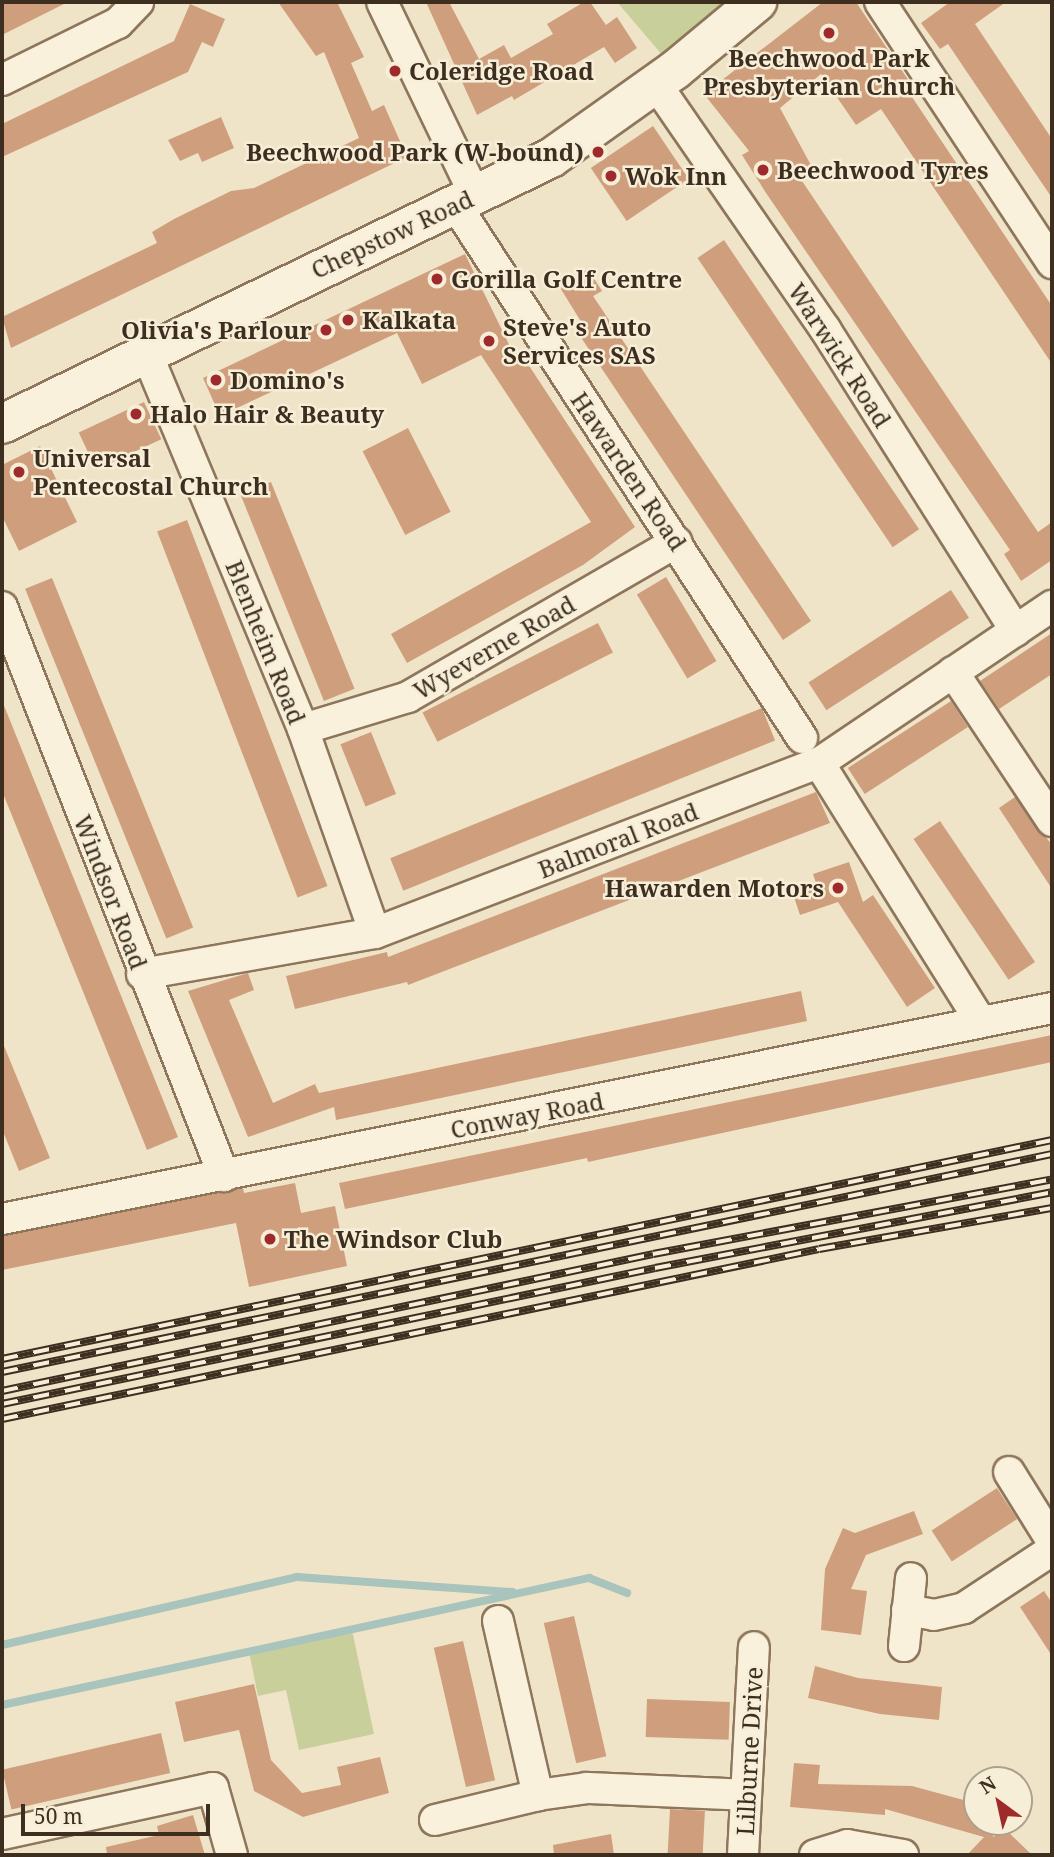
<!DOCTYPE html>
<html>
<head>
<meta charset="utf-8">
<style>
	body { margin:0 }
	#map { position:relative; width:1054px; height:1857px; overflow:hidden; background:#f0e4c8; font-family:"Noto Serif",serif }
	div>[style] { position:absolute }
	.green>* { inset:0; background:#c9cf9b }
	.stream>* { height:8px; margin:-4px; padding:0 4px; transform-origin:4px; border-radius:4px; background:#a9c4bc }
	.building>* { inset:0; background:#cf9f7d; transform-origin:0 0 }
	.roads { filter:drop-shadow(2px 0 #8d765c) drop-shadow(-2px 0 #8d765c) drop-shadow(0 2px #8d765c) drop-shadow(0 -2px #8d765c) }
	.minor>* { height:30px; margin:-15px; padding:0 15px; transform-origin:15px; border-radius:15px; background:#faf1dc }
	.secondary>* { height:38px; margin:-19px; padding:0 19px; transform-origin:19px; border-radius:19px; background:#faf1dc }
	.rail>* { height:8px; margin-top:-4px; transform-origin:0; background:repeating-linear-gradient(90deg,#f7eed8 0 16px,#3d2e20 0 32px); box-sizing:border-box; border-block:2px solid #3d2e20 }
	.dots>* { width:19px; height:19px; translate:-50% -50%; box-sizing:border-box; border:4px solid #f7eed8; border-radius:50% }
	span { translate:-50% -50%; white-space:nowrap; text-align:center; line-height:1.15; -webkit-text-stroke:5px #f7eed8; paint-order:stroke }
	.poi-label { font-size:24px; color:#3d2e20; font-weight:700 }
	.left { translate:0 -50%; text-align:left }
	.right { translate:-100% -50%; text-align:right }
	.street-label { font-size:24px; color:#3d2e20 }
	.frame { position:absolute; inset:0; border:4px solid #3d2e20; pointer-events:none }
	.north { position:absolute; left:963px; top:1766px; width:70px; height:70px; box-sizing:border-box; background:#f7eed8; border:2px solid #ada18e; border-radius:50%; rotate:327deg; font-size:19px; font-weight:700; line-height:28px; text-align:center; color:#3d2e20 }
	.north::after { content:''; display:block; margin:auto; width:24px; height:32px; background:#9e2a2b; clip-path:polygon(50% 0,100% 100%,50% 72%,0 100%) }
	.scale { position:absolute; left:21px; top:1804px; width:189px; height:32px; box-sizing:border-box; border:4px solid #3d2e20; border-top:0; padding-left:9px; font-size:21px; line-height:24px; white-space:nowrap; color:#3d2e20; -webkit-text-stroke:5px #f7eed8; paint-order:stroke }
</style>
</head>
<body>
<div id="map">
	<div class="green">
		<div style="clip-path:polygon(617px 2px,757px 2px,675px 70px)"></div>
		<div style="clip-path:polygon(352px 1630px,374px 1734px,299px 1750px,286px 1690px,258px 1696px,249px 1652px)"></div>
	</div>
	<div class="stream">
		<div style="left:2px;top:1645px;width:303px;rotate:-13deg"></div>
		<div style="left:297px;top:1577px;width:216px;rotate:4deg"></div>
		<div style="left:2px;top:1705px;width:601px;rotate:-12.21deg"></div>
		<div style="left:589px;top:1578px;width:41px;rotate:21.5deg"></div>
	</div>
	<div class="building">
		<div style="clip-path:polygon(2px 2px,68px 2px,2px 35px)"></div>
		<div style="clip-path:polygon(278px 2px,337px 2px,364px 57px,351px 63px,372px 111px,384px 105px,407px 157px,11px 348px,2px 317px,157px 243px,152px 232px,174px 219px,231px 191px,254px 188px,359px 138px,324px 52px,316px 56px)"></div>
		<div style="clip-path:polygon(426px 2px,449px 2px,479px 59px,504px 45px,511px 58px,553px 34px,547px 24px,584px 2px,590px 2px,606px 25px,617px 17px,637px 48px,615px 63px,604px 47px,514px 100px,512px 96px,477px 115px)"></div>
		<div style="clip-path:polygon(823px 2px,856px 2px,913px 87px,908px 91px,1052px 306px,1052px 364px,881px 109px,856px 125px,821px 74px,780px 108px,812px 167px,798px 175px,1038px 532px,1052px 522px,1052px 560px,1021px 581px,1004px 554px,1010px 550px,766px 193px,742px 155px,749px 151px,704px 94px)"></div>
		<div style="clip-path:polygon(950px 2px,1006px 2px,975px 24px,1052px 139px,1052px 198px,948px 44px,940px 49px,921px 23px)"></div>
		<div style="clip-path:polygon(190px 4px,225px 19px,213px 47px,202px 42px,188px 72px,2px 157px,2px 124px,174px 41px)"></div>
		<div style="clip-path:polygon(221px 117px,234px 148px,202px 162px,198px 153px,180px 161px,168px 140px)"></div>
		<div style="left:653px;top:126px;width:64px;height:75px;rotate:56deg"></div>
		<div style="left:724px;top:240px;width:349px;height:32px;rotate:56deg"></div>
		<div style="clip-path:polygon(465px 254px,519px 365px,526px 361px,635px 527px,583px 565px,407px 663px,391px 634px,591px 522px,481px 355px,422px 384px,397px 333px,220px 416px,203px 378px)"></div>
		<div style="clip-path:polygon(588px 269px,602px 291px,593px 296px,811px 621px,783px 640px,578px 333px,585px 328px,559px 286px)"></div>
		<div style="left:144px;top:402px;width:41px;height:72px;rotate:65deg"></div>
		<div style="left:408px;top:428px;width:94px;height:51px;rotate:63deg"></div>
		<div style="clip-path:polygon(40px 446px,77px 522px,19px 551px,2px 516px,2px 465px)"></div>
		<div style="left:271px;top:482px;width:223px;height:33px;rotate:68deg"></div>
		<div style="left:187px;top:520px;width:392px;height:32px;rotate:69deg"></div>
		<div style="left:666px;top:577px;width:98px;height:34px;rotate:59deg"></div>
		<div style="left:52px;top:578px;width:377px;height:29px;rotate:68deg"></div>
		<div style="left:951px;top:590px;width:33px;height:170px;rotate:57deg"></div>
		<div style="left:598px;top:623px;width:33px;height:197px;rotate:63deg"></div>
		<div style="clip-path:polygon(1052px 633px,1052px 674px,999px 709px,980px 681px)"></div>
		<div style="left:951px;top:701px;width:31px;height:123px;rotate:57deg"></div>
		<div style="clip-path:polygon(3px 703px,178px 1137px,147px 1150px,2px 791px)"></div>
		<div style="left:762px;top:708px;width:35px;height:401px;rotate:68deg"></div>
		<div style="left:371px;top:732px;width:67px;height:33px;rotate:68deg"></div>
		<div style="clip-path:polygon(816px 792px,830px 823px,408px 985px,407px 982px,295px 1009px,286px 976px,387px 952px,388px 957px)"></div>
		<div style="clip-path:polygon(1015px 797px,1052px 845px,1052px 889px,999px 808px)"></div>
		<div style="left:940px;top:821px;width:170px;height:32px;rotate:56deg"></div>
		<div style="clip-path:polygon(849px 862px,863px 902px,873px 895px,935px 988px,907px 1007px,838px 902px,800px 915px,793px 894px,817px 886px,813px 874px)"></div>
		<div style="clip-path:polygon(248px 973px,254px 990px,229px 1000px,273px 1103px,315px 1084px,319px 1093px,801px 991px,807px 1021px,336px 1120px,334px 1107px,248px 1137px,188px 991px)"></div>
		<div style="clip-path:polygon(1052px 1035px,1052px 1062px,588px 1162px,587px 1158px,345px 1209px,339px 1183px)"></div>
		<div style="clip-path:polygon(2px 1041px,50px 1158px,19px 1171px,2px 1129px)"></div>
		<div style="clip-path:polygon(295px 1183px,301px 1213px,335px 1206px,347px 1266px,249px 1287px,236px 1223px,2px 1270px,2px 1236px,243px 1188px,244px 1193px)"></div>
		<div style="left:997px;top:1488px;width:37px;height:78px;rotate:57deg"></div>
		<div style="clip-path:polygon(914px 1511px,923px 1534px,866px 1555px,851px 1589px,867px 1591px,861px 1635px,821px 1630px,825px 1569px,843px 1528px,855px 1533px)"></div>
		<div style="clip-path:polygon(1044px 1591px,1052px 1603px,1052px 1656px,1020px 1607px)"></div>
		<div style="left:574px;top:1616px;width:144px;height:31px;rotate:77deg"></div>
		<div style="left:463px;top:1641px;width:143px;height:30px;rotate:77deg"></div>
		<div style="clip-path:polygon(815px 1666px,858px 1678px,942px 1687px,939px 1720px,880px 1714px,808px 1698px)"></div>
		<div style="clip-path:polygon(254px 1684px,271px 1760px,302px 1793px,341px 1785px,337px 1767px,380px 1757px,389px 1793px,303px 1817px,254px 1791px,239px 1730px,184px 1742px,175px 1702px)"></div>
		<div style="left:647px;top:1699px;width:83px;height:38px;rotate:2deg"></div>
		<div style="left:161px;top:1733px;width:41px;height:163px;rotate:77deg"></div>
		<div style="clip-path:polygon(794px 1763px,820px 1765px,818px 1784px,912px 1786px,971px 1802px,969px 1812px,994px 1837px,1003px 1827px,1032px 1855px,967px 1855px,984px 1837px,885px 1809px,885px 1815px,790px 1807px)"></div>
		<div style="left:670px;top:1809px;width:35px;height:46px;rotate:3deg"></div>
		<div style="clip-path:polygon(193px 1815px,205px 1855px,107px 1855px,106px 1847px,159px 1835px,157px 1826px)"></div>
		<div style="clip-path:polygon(611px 1834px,614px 1855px,554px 1855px,553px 1845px)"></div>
	</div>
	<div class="roads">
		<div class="minor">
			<div style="left:382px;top:2px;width:214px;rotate:64.3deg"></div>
			<div style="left:880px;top:2px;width:313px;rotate:56.6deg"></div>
			<div style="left:2px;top:80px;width:129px;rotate:-26.2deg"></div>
			<div style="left:118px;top:23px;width:29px;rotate:-46deg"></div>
			<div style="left:656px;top:84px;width:298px;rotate:55.4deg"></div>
			<div style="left:825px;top:329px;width:357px;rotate:57.7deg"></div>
			<div style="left:455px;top:204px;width:637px;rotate:56.98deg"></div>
			<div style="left:147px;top:354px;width:406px;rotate:67.4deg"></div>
			<div style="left:303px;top:729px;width:216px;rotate:70.6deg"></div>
			<div style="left:2px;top:607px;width:611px;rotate:68.69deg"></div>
			<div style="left:953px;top:672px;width:179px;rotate:56.4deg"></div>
			<div style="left:303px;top:729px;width:110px;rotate:-16.9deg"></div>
			<div style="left:408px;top:697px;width:310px;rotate:-30deg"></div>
			<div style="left:819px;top:763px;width:305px;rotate:58deg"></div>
			<div style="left:142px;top:974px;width:237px;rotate:-10deg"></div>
			<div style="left:375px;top:933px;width:475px;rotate:-21deg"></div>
			<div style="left:819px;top:763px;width:281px;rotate:-34deg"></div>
			<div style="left:2px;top:1219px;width:1071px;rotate:-11.36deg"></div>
			<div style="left:1009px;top:1472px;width:81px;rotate:58.1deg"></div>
			<div style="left:907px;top:1610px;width:27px;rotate:10deg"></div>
			<div style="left:934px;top:1615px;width:31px;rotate:-13deg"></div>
			<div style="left:964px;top:1608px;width:105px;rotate:-33.4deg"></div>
			<div style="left:498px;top:1621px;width:179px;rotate:77.1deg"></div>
			<div style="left:904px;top:1646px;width:68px;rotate:-84.1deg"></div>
			<div style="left:435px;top:1820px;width:106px;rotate:-13.6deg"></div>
			<div style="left:538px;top:1795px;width:49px;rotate:-8.1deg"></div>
			<div style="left:587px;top:1788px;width:159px;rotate:2.5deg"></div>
			<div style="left:2px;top:1834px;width:216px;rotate:-12.3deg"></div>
			<div style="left:213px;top:1788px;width:70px;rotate:74.2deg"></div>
			<div style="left:743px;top:1855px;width:208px;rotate:-87deg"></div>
			<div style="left:815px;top:1855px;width:34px;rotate:-17deg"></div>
			<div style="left:847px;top:1845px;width:57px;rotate:10.1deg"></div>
		</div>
		<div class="secondary">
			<div style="left:2px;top:424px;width:610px;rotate:-25.85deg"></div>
			<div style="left:551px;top:158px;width:152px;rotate:-35.4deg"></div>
			<div style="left:675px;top:70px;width:107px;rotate:-39.7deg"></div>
		</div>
	</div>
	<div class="rail">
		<div style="left:2px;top:1359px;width:1073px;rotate:-11.78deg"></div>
		<div style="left:2px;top:1372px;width:1072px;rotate:-11.73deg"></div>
		<div style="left:2px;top:1391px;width:665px;rotate:-11.88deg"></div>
		<div style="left:653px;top:1254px;width:406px;rotate:-10.6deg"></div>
		<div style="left:2px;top:1404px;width:667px;rotate:-11.76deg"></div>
		<div style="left:655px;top:1268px;width:404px;rotate:-10.8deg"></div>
		<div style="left:2px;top:1419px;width:834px;rotate:-11.75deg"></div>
		<div style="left:819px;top:1249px;width:237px;rotate:-10deg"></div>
	</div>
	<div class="dots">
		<div style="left:829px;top:33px;background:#9e2a2b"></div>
		<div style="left:395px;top:71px;background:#9e2a2b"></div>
		<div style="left:598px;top:152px;background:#9e2a2b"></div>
		<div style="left:763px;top:170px;background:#9e2a2b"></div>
		<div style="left:611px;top:176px;background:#9e2a2b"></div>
		<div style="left:437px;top:279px;background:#9e2a2b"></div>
		<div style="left:348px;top:320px;background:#9e2a2b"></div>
		<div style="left:326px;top:330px;background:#9e2a2b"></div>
		<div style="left:489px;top:341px;background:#9e2a2b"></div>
		<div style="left:216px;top:380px;background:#9e2a2b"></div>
		<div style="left:136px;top:414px;background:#9e2a2b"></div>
		<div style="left:19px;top:472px;background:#9e2a2b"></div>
		<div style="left:838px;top:888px;background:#9e2a2b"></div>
		<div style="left:270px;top:1239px;background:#9e2a2b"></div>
	</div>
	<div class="poi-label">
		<span style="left:829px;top:72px">Beechwood Park<br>Presbyterian Church</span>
		<span class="left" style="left:409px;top:71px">Coleridge Road</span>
		<span class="right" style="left:584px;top:152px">Beechwood Park (W-bound)</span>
		<span class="left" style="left:777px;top:170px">Beechwood Tyres</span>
		<span class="left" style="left:625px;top:176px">Wok Inn</span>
		<span class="left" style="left:451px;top:279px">Gorilla Golf Centre</span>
		<span class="left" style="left:362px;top:320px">Kalkata</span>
		<span class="left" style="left:503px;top:341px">Steve's Auto<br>Services SAS</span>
		<span class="right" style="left:312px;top:330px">Olivia's Parlour</span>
		<span class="left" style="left:230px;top:380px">Domino's</span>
		<span class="left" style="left:150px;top:414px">Halo Hair &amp; Beauty</span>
		<span class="left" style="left:33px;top:472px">Universal<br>Pentecostal Church</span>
		<span class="right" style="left:824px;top:888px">Hawarden Motors</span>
		<span class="left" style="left:284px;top:1239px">The Windsor Club</span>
	</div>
	<div class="street-label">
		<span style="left:392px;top:234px;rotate:-25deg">Chepstow Road</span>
		<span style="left:840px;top:355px;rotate:57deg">Warwick Road</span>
		<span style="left:629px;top:471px;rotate:56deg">Hawarden Road</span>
		<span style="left:266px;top:642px;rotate:68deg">Blenheim Road</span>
		<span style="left:494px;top:647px;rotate:-30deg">Wyeverne Road</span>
		<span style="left:618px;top:840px;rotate:-21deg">Balmoral Road</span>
		<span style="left:111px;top:892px;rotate:69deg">Windsor Road</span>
		<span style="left:527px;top:1115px;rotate:-11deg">Conway Road</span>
		<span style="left:749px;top:1751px;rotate:-87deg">Lilburne Drive</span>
	</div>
	<div class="frame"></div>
	<div class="north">N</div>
	<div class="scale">50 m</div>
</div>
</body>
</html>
